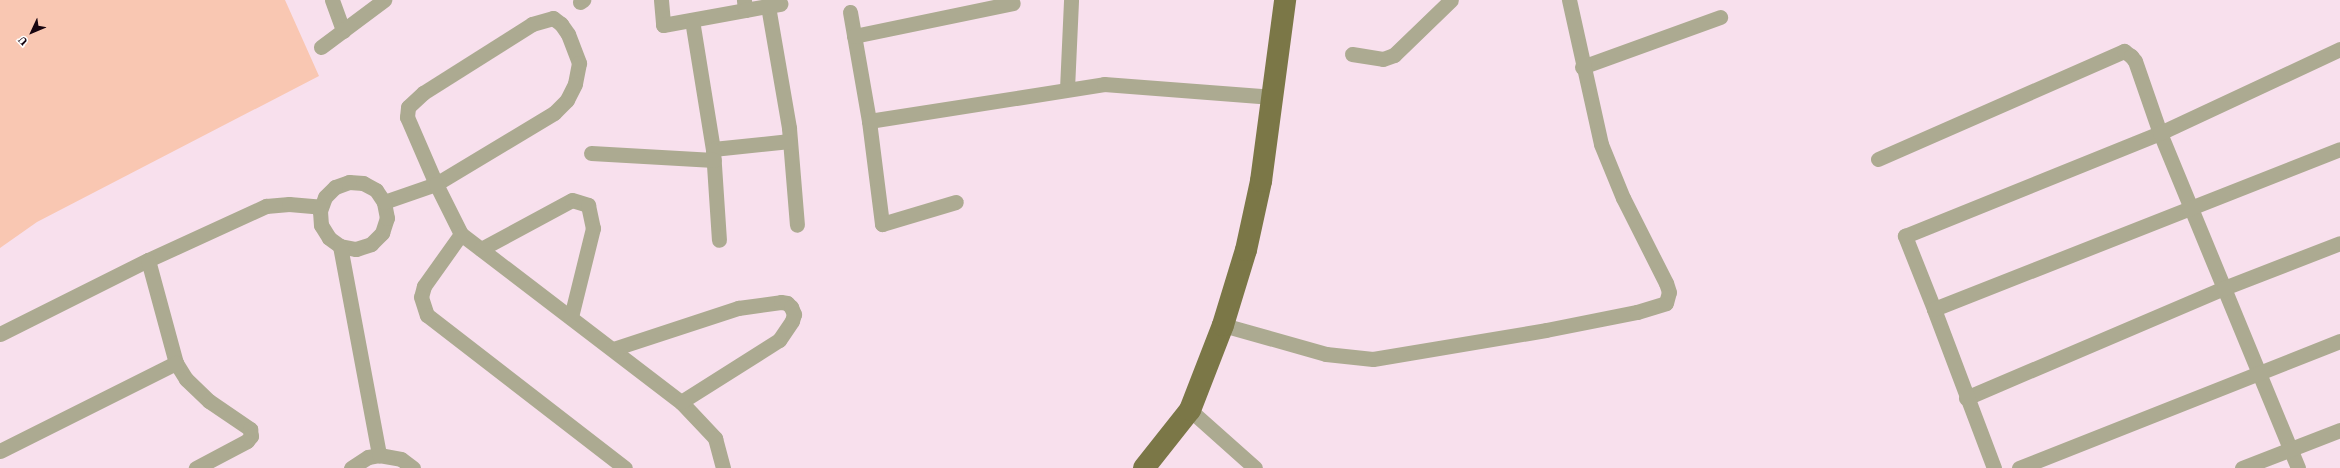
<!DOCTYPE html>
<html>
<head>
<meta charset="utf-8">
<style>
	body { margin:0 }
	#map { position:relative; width:2340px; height:468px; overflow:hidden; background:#f8e0ed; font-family:"Source Serif 4",serif }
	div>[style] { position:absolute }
	.green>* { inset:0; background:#f9c7b2 }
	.minor>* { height:15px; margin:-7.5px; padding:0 7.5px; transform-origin:7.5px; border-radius:7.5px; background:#acaa91 }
	.primary>* { height:22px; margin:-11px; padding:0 11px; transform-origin:11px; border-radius:11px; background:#7b7747 }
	span { translate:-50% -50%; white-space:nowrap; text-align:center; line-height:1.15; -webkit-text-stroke:4px #fff; paint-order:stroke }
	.north { position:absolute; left:12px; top:12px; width:40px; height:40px; -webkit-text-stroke:3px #fff; paint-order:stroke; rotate:226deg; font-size:11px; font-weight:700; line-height:16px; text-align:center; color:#170510 }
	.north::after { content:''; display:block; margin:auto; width:14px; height:18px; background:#170510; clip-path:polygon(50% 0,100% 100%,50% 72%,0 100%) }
</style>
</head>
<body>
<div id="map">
	<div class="green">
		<div style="clip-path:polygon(0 0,285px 0,319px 76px,37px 222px,0 248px)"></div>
	</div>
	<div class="minor">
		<div style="left:332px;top:0;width:33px;rotate:70deg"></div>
		<div style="left:661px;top:0;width:25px;rotate:85deg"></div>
		<div style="left:663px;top:25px;width:83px;rotate:-10.4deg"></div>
		<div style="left:745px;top:10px;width:10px;rotate:-96deg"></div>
		<div style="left:580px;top:2px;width:4px;rotate:-34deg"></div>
		<div style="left:768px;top:6px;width:124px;rotate:80.2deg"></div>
		<div style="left:789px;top:128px;width:97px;rotate:85.3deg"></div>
		<div style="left:745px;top:10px;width:36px;rotate:-10deg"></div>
		<div style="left:850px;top:12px;width:111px;rotate:80.1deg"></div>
		<div style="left:869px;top:121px;width:104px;rotate:82.8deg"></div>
		<div style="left:882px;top:224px;width:77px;rotate:-16.6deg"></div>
		<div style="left:553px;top:18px;width:10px;rotate:37deg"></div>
		<div style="left:561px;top:24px;width:12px;rotate:55deg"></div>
		<div style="left:568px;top:34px;width:31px;rotate:69deg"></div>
		<div style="left:579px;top:63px;width:21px;rotate:101deg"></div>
		<div style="left:575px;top:84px;width:18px;rotate:117deg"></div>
		<div style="left:567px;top:100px;width:18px;rotate:135deg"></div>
		<div style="left:554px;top:113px;width:138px;rotate:149deg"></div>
		<div style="left:436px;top:184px;width:73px;rotate:-113.4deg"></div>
		<div style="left:407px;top:117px;width:10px;rotate:-84deg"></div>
		<div style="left:408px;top:107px;width:21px;rotate:-43deg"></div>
		<div style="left:423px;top:93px;width:129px;rotate:-32.3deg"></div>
		<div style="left:532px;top:24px;width:22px;rotate:-16deg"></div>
		<div style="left:692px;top:20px;width:131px;rotate:80.8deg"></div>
		<div style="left:713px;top:149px;width:77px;rotate:-5.9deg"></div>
		<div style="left:854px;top:36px;width:162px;rotate:-11.7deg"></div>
		<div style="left:321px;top:47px;width:79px;rotate:-36.7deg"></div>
		<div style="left:1352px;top:54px;width:31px;rotate:9deg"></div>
		<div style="left:1383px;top:59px;width:12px;rotate:-20deg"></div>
		<div style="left:1394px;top:55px;width:79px;rotate:-44deg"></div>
		<div style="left:1582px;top:67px;width:147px;rotate:-19.9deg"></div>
		<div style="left:1067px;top:89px;width:89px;rotate:-87.4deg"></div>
		<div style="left:869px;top:121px;width:238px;rotate:-8.9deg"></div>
		<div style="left:1104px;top:84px;width:169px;rotate:4.4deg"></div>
		<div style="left:713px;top:150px;width:90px;rotate:86.2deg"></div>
		<div style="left:591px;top:153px;width:123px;rotate:3.3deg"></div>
		<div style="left:1878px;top:159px;width:269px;rotate:-23.7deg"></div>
		<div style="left:2124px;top:51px;width:9px;rotate:36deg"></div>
		<div style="left:2131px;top:56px;width:6px;rotate:51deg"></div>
		<div style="left:2135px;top:61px;width:76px;rotate:70.9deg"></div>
		<div style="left:2160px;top:133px;width:362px;rotate:67.6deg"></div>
		<div style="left:384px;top:202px;width:55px;rotate:-19.1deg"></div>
		<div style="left:436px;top:184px;width:56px;rotate:63.4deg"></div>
		<div style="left:461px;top:234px;width:277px;rotate:37.4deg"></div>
		<div style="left:681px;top:402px;width:50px;rotate:46.6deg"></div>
		<div style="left:715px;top:438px;width:31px;rotate:75deg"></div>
		<div style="left:461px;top:234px;width:64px;rotate:125.4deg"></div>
		<div style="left:424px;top:286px;width:11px;rotate:105deg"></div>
		<div style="left:421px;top:297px;width:19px;rotate:72deg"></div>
		<div style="left:427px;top:315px;width:250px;rotate:37.7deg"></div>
		<div style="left:340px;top:246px;width:16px;rotate:11deg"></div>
		<div style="left:356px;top:249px;width:16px;rotate:-18deg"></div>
		<div style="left:371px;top:244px;width:16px;rotate:-45deg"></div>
		<div style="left:382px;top:233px;width:16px;rotate:-72deg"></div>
		<div style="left:387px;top:218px;width:16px;rotate:-101deg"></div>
		<div style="left:384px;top:202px;width:14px;rotate:-124deg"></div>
		<div style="left:376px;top:190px;width:15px;rotate:-152deg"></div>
		<div style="left:363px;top:183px;width:14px;rotate:-176deg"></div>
		<div style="left:349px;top:182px;width:15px;rotate:160deg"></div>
		<div style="left:335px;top:187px;width:14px;rotate:135deg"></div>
		<div style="left:325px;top:197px;width:15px;rotate:110deg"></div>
		<div style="left:320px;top:211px;width:14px;rotate:86deg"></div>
		<div style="left:321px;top:225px;width:15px;rotate:58deg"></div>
		<div style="left:329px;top:238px;width:14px;rotate:36deg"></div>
		<div style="left:340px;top:246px;width:213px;rotate:79.4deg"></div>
		<div style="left:481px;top:249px;width:103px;rotate:-28.3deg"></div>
		<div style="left:572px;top:200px;width:17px;rotate:17deg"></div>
		<div style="left:588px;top:205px;width:24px;rotate:78deg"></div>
		<div style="left:593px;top:228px;width:92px;rotate:103.9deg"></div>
		<div style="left:148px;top:260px;width:130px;rotate:-24.6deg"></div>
		<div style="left:266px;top:206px;width:23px;rotate:-5deg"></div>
		<div style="left:289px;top:204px;width:32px;rotate:5deg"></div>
		<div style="left:1934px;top:309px;width:79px;rotate:-111.7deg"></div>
		<div style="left:1905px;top:236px;width:275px;rotate:-22deg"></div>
		<div style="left:2160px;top:133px;width:199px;rotate:-25deg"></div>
		<div style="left:1223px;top:325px;width:107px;rotate:15.7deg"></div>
		<div style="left:1326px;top:354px;width:47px;rotate:6.1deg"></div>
		<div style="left:1373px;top:359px;width:175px;rotate:-9.5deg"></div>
		<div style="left:1546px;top:330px;width:93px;rotate:-11.2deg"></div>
		<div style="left:1637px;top:312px;width:30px;rotate:-17deg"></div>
		<div style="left:1666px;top:303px;width:11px;rotate:-75deg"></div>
		<div style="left:1669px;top:292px;width:9px;rotate:-108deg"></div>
		<div style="left:1666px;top:283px;width:95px;rotate:-116.8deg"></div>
		<div style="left:1623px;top:198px;width:58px;rotate:-112.2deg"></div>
		<div style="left:1601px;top:144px;width:148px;rotate:-102.5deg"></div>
		<div style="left:0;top:334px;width:165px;rotate:-26.6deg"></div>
		<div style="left:148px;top:260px;width:107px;rotate:74.8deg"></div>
		<div style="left:176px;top:363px;width:19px;rotate:58deg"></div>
		<div style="left:186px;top:379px;width:32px;rotate:44deg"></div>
		<div style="left:209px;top:401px;width:50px;rotate:34.3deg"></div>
		<div style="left:250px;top:429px;width:7px;rotate:82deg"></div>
		<div style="left:251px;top:436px;width:6px;rotate:129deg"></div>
		<div style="left:247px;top:441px;width:58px;rotate:152.1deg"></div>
		<div style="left:613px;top:349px;width:132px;rotate:-18.2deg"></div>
		<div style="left:738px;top:308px;width:43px;rotate:-7.9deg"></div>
		<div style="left:781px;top:302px;width:6px;rotate:9deg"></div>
		<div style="left:787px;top:303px;width:6px;rotate:45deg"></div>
		<div style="left:791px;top:307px;width:8px;rotate:67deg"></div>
		<div style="left:794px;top:314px;width:7px;rotate:106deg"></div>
		<div style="left:792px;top:321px;width:23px;rotate:124deg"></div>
		<div style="left:779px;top:340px;width:116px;rotate:147.7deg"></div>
		<div style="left:1966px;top:398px;width:280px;rotate:-23.1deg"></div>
		<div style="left:2224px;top:288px;width:124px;rotate:-21.2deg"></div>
		<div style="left:1190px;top:410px;width:87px;rotate:41.7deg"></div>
		<div style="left:0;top:451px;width:197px;rotate:-26.6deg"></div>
		<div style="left:351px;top:468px;width:20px;rotate:-33deg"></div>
		<div style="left:368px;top:457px;width:11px;rotate:-10deg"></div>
		<div style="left:379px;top:455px;width:22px;rotate:10deg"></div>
		<div style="left:401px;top:459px;width:15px;rotate:37deg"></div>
		<div style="left:1994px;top:468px;width:170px;rotate:-110.7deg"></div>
		<div style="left:1934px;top:309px;width:436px;rotate:-21.5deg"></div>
		<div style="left:2019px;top:468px;width:345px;rotate:-21.6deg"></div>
		<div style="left:2242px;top:468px;width:105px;rotate:-21.2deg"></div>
	</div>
	<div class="primary">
		<div style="left:1144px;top:468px;width:74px;rotate:-51.6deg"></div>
		<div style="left:1190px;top:410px;width:91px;rotate:-68.8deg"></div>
		<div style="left:1223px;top:325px;width:78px;rotate:-73deg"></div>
		<div style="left:1246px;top:250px;width:71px;rotate:-77.7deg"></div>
		<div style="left:1261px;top:181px;width:183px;rotate:-82.4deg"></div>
	</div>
	<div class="north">U</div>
</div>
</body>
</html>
